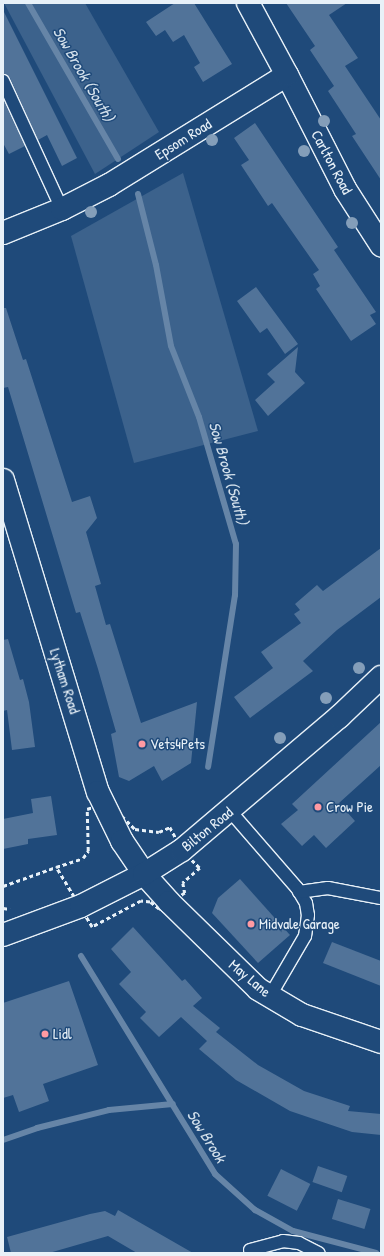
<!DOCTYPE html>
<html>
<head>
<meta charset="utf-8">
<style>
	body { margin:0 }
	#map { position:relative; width:384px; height:1256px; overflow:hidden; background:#1f4a7a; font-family:"Patrick Hand",sans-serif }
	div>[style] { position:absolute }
	.green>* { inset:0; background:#3c628c }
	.stream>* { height:6px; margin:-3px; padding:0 3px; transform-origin:3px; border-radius:3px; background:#6685a7 }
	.building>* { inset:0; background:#517399; transform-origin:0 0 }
	.path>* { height:2.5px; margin-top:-1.25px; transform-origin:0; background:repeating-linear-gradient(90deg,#e8f1f8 0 4px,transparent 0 7px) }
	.roads { filter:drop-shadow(1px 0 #e8f1f8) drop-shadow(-1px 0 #e8f1f8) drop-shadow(0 1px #e8f1f8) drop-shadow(0 -1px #e8f1f8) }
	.service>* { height:12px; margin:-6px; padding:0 6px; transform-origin:6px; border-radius:6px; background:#1f4a7a }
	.minor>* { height:22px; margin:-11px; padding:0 11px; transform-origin:11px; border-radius:11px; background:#1f4a7a }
	.secondary>* { height:22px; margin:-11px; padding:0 11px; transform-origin:11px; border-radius:11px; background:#1f4a7a }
	.trees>* { width:12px; height:12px; margin:-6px; border-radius:50%; background:#849eb9 }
	.dots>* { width:11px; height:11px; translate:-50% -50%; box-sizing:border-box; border:2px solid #1f4a7a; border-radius:50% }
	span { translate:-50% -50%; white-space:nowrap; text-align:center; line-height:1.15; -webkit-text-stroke:3px #1f4a7a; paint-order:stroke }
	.street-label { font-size:15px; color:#e8f1f8 }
	.poi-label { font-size:15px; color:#e8f1f8 }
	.left { translate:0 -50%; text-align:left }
	.water-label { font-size:16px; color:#d4e1ec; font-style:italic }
	.frame { position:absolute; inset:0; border:4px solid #e8f1f8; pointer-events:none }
</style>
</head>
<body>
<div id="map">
	<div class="green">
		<div style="clip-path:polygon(4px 3px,85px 3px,159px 132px,95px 174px)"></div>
		<div style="clip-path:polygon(183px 173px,258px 431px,134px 463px,71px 236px)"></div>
	</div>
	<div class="stream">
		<div style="left:28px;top:3px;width:180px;rotate:60deg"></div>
		<div style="left:138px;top:194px;width:73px;rotate:75.8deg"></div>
		<div style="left:156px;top:265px;width:82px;rotate:79.5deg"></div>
		<div style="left:171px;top:346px;width:76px;rotate:68.5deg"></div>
		<div style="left:199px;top:417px;width:132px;rotate:73.8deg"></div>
		<div style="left:236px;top:544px;width:51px;rotate:91.1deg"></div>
		<div style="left:235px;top:595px;width:174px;rotate:98.9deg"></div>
		<div style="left:81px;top:956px;width:256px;rotate:58.4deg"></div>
		<div style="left:215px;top:1174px;width:54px;rotate:42deg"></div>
		<div style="left:255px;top:1210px;width:43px;rotate:28.9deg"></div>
		<div style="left:293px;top:1231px;width:86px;rotate:14.8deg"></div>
		<div style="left:3px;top:1140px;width:36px;rotate:-19deg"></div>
		<div style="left:37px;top:1128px;width:74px;rotate:-14deg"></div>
		<div style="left:109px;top:1110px;width:64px;rotate:-5.4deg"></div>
	</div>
	<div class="building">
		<div style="clip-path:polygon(175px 3px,194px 3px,232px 64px,203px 82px,194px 67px,200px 63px,184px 35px,173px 42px,165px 30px,156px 36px,146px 22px)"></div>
		<div style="clip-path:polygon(286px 3px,347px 3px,329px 15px,358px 58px,345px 66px,381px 120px,381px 180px,352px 136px,356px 134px,328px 91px,334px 86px,310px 50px,315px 46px)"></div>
		<div style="clip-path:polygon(3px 10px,77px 158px,62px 166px,47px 135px,38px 140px,10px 78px,3px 74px)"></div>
		<div style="clip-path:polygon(3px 99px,25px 146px,9px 154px,3px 143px)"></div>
		<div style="clip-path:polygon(255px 123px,338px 247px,334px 250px,376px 312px,370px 315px,376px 324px,351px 341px,316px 289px,320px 286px,313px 274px,319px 270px,272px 203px,268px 206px,241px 165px,249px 160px,234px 138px)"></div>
		<div style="clip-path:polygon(256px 287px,298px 344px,285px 354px,267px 328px,260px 333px,237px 301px)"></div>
		<div style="clip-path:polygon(3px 308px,6px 308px,23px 360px,26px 359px,72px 502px,90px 496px,97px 518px,86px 532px,101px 584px,95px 586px,106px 625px,110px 624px,141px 723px,197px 702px,191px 763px,162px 781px,154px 766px,129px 781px,119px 777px,111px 734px,116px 732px,98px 669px,80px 612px,76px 613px,8px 387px,3px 388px)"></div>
		<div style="clip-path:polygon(298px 347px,295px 372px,305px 383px,268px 416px,255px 400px,275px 382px,267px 374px)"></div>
		<div style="clip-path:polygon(381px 548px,381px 597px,337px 630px,303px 661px,313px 671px,250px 718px,234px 697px,273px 668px,261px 652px,301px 623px,294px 614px,300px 610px,295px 604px,317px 585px,323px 591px)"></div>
		<div style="clip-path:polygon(8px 639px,20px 680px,23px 679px,29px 702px,35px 747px,12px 750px,7px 710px,3px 711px,3px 640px)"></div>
		<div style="clip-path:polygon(381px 722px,381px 765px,339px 803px,355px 821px,326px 848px,314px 835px,302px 846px,281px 824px,298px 810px,292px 804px)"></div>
		<div style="clip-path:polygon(51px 796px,57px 835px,28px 839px,28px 844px,3px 849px,3px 819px,33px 813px,31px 799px)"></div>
		<div style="clip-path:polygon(240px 879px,290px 935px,258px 963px,212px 913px,218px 898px)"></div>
		<div style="clip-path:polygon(133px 927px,182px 981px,185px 979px,202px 998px,193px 1006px,220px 1028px,216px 1032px,258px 1065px,304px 1091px,350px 1106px,348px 1111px,381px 1114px,381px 1135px,352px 1132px,290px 1111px,236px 1080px,199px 1049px,207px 1041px,181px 1017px,159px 1037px,140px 1018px,146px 1012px,119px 984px,131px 972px,111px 949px)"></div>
		<div style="clip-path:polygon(332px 942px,381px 961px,381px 986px,323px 963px)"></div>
		<div style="clip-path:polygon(69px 981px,98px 1065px,43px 1084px,49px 1101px,19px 1112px,13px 1095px,3px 1098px,3px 1003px)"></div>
		<div style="left:318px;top:1166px;width:31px;height:17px;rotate:19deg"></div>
		<div style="left:281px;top:1169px;width:33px;height:30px;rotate:27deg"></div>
		<div style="left:338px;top:1199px;width:34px;height:21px;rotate:17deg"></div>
		<div style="clip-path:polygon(118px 1210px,193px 1253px,137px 1253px,108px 1236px,49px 1253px,11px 1253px,7px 1237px,90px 1214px,105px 1211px,115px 1216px)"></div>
	</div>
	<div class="path">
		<div style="left:113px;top:800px;width:12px;rotate:70deg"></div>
		<div style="left:117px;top:811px;width:25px;rotate:45deg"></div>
		<div style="left:135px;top:829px;width:24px;rotate:7deg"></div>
		<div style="left:159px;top:832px;width:12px;rotate:-24deg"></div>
		<div style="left:170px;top:827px;width:26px;rotate:62deg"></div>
		<div style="left:182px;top:850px;width:25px;rotate:45deg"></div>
		<div style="left:200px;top:868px;width:23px;rotate:139deg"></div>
		<div style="left:183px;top:883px;width:10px;rotate:79deg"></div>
		<div style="left:185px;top:893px;width:31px;rotate:148deg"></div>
		<div style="left:159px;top:909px;width:11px;rotate:-142deg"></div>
		<div style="left:150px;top:902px;width:9px;rotate:-174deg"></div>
		<div style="left:141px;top:901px;width:55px;rotate:152deg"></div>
		<div style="left:92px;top:927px;width:70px;rotate:-121deg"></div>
		<div style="left:56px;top:867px;width:28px;rotate:-18deg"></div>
		<div style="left:83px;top:858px;width:9px;rotate:-54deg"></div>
		<div style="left:88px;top:851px;width:42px;rotate:-91.4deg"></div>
		<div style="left:87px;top:809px;width:28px;rotate:-19deg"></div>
		<div style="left:3px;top:886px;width:56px;rotate:-19.7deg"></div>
		<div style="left:3px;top:908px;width:7px;rotate:8deg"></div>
	</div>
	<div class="roads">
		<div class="service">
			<div style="left:3px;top:81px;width:141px;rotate:65.3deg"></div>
			<div style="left:230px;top:811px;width:102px;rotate:49deg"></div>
			<div style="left:297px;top:888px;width:17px;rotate:59deg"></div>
			<div style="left:306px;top:903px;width:12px;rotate:81deg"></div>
			<div style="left:308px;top:915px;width:21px;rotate:98deg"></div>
			<div style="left:305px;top:936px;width:69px;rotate:120.3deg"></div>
			<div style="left:299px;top:892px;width:29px;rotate:-8deg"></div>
			<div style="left:328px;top:888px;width:54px;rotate:10.7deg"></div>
			<div style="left:250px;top:1250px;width:34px;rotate:-15deg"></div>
			<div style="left:283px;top:1241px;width:16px;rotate:7deg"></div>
			<div style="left:299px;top:1243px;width:22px;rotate:27deg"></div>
		</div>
		<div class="minor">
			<div style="left:287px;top:75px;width:128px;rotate:63deg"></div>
			<div style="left:345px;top:189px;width:67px;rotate:57.3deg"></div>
			<div style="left:3px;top:233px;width:64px;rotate:-22.1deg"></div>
			<div style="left:62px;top:209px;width:53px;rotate:-27.1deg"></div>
			<div style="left:109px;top:185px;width:209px;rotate:-31.7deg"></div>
			<div style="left:287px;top:75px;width:82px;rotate:-118.4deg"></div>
			<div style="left:3px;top:480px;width:326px;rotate:73.1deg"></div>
			<div style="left:98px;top:792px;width:55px;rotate:63.9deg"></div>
			<div style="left:122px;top:841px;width:40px;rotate:56deg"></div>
			<div style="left:144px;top:874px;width:38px;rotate:48deg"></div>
			<div style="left:169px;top:902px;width:124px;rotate:44.3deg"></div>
			<div style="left:258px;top:989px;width:51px;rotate:30.6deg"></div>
			<div style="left:302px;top:1015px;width:83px;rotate:18.9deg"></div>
		</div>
		<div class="secondary">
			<div style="left:3px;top:935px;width:83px;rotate:-20.4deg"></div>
			<div style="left:81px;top:906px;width:71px;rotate:-26.9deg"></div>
			<div style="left:144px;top:874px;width:45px;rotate:-32.3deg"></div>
			<div style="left:182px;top:850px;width:206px;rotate:-40.3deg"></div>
			<div style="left:339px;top:717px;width:58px;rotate:-43.6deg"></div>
		</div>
	</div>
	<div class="trees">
		<div style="left:324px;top:121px"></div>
		<div style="left:212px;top:140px"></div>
		<div style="left:304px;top:151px"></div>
		<div style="left:91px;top:212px"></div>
		<div style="left:352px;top:223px"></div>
		<div style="left:359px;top:668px"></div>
		<div style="left:326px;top:698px"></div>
		<div style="left:280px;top:738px"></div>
	</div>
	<div class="dots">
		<div style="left:142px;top:744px;background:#ff9aa2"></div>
		<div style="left:318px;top:807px;background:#ff9aa2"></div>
		<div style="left:251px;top:924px;background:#ff9aa2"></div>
		<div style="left:45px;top:1034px;background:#ff9aa2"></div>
	</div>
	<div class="street-label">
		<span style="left:183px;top:139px;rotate:-32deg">Epsom Road</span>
		<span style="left:332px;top:162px;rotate:62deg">Carlton Road</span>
		<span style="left:65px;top:681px;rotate:72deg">Lytham Road</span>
		<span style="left:207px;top:829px;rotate:-39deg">Bilton Road</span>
		<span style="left:250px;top:978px;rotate:40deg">May Lane</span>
	</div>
	<div class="poi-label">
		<span class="left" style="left:150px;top:744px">Vets4Pets</span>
		<span class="left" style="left:326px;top:807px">Crow Pie</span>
		<span class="left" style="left:259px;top:924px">Midvale Garage</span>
		<span class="left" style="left:53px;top:1034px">Lidl</span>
	</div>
	<div class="water-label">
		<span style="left:84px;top:74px;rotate:60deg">Sow Brook (South)</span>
		<span style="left:229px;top:473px;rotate:74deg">Sow Brook (South)</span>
		<span style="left:207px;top:1136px;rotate:58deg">Sow Brook</span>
	</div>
	<div class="frame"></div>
</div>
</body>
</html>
